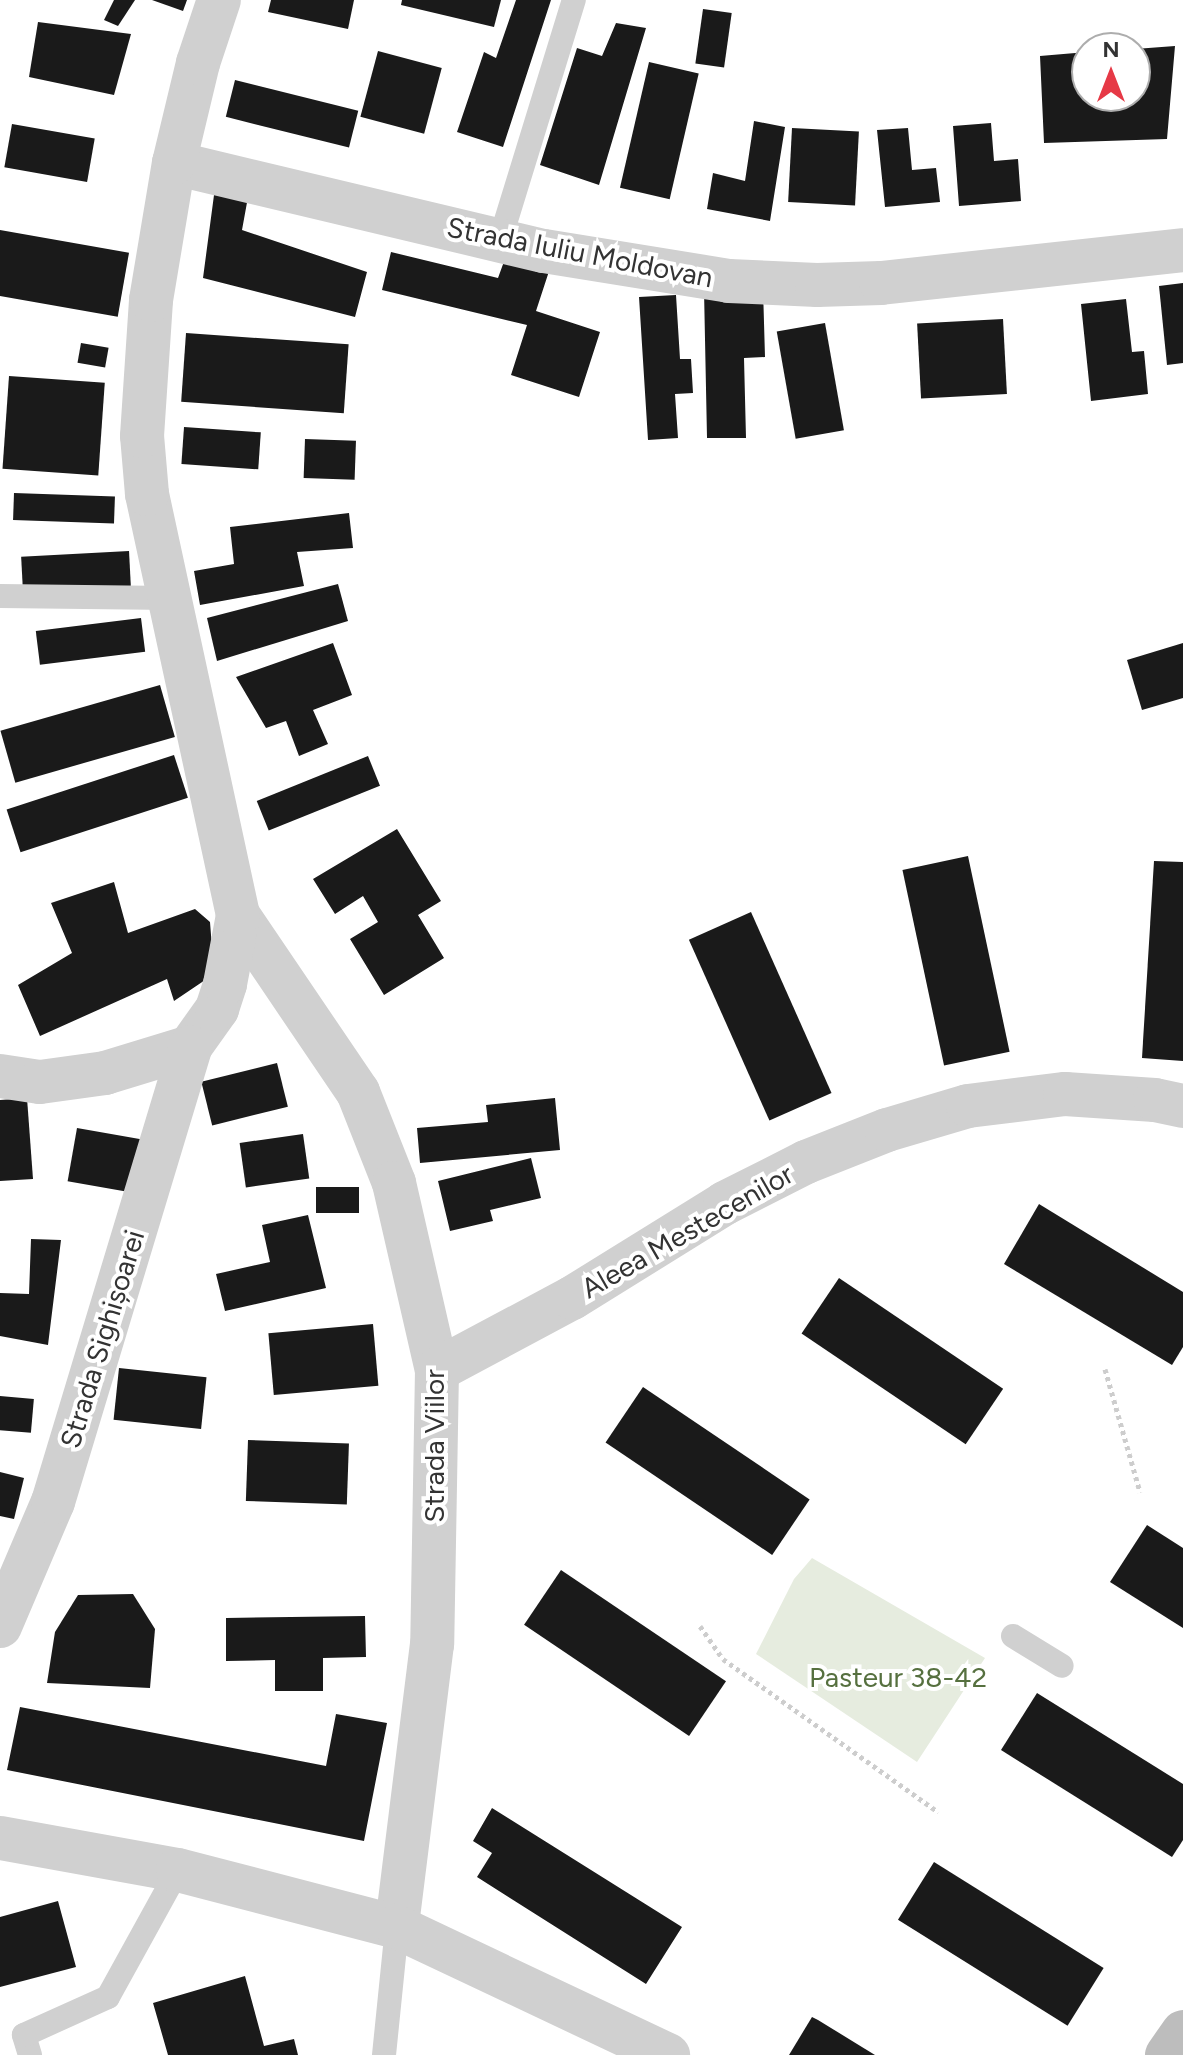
<!DOCTYPE html>
<html>
<head>
<meta charset="utf-8">
<style>
	body { margin:0 }
	#map { position:relative; width:1183px; height:2055px; overflow:hidden; background:#fff; font-family:Figtree,sans-serif }
	div>[style] { position:absolute }
	.green>* { inset:0; background:#e6ecdf }
	.building>* { inset:0; background:#1a1a1a; transform-origin:0 0 }
	.path>* { height:5px; margin-top:-2.5px; transform-origin:0; background:repeating-linear-gradient(90deg,#cdcdcd 0 4px,transparent 0 8px) }
	.lane>* { height:24px; margin:-12px; padding:0 12px; transform-origin:12px; border-radius:12px; background:#d0d0d0 }
	.street>* { height:44px; margin:-22px; padding:0 22px; transform-origin:22px; border-radius:22px; background:#d0d0d0 }
	.secondary>* { height:44px; margin:-22px; padding:0 22px; transform-origin:22px; border-radius:22px; background:#bdbdbd }
	span { translate:-50% -50%; white-space:nowrap; text-align:center; line-height:1.15; -webkit-text-stroke:8px #fff; paint-order:stroke }
	.street-label { font-size:28px; color:#333 }
	.park-label { font-size:28px; color:#56703f }
	.north { position:absolute; left:1071px; top:32px; width:80px; height:80px; box-sizing:border-box; background:#fff; border:2px solid #adadad; border-radius:50%; rotate:0deg; font-size:22px; font-weight:700; line-height:32px; text-align:center; color:#333 }
	.north::after { content:''; display:block; margin:auto; width:28px; height:36px; background:#e63946; clip-path:polygon(50% 0,100% 100%,50% 72%,0 100%) }
</style>
</head>
<body>
<div id="map">
	<div class="green">
		<div style="clip-path:polygon(812px 1558px,985px 1658px,917px 1762px,756px 1654px,794px 1579px)"></div>
	</div>
	<div class="building">
		<div style="clip-path:polygon(114px 0,135px 0,118px 26px,104px 20px)"></div>
		<div style="clip-path:polygon(152px 0,187px 0,183px 11px)"></div>
		<div style="clip-path:polygon(271px 0,354px 0,348px 29px,268px 12px)"></div>
		<div style="clip-path:polygon(402px 0,501px 0,494px 27px,401px 5px)"></div>
		<div style="clip-path:polygon(516px 0,551px 0,503px 147px,457px 132px,484px 52px,496px 58px)"></div>
		<div style="left:703px;top:9px;width:29px;height:55px;rotate:8deg"></div>
		<div style="clip-path:polygon(38px 22px,131px 34px,114px 95px,29px 77px)"></div>
		<div style="clip-path:polygon(616px 23px,646px 28px,599px 185px,540px 165px,577px 48px,602px 56px)"></div>
		<div style="clip-path:polygon(1175px 46px,1167px 139px,1044px 143px,1040px 56px,1087px 52px,1087px 96px,1135px 96px,1135px 49px)"></div>
		<div style="left:378px;top:51px;width:66px;height:68px;rotate:15deg"></div>
		<div style="left:649px;top:62px;width:51px;height:129px;rotate:13deg"></div>
		<div style="left:235px;top:80px;width:127px;height:38px;rotate:14deg"></div>
		<div style="clip-path:polygon(754px 121px,785px 127px,770px 221px,707px 209px,713px 173px,745px 181px)"></div>
		<div style="clip-path:polygon(991px 123px,994px 161px,1018px 159px,1021px 201px,959px 206px,953px 126px)"></div>
		<div style="left:12px;top:124px;width:84px;height:44px;rotate:10deg"></div>
		<div style="left:792px;top:128px;width:67px;height:74px;rotate:3deg"></div>
		<div style="clip-path:polygon(908px 128px,912px 170px,936px 168px,940px 202px,885px 207px,877px 130px)"></div>
		<div style="clip-path:polygon(216px 180px,250px 186px,242px 230px,367px 272px,355px 317px,203px 278px)"></div>
		<div style="left:0;top:230px;width:131px;height:65px;rotate:10deg"></div>
		<div style="clip-path:polygon(510px 245px,553px 259px,536px 311px,600px 332px,579px 397px,511px 375px,527px 325px,382px 290px,391px 252px,498px 278px)"></div>
		<div style="clip-path:polygon(1183px 283px,1183px 363px,1167px 365px,1159px 286px)"></div>
		<div style="clip-path:polygon(763px 288px,765px 357px,744px 358px,746px 438px,707px 438px,704px 290px)"></div>
		<div style="clip-path:polygon(676px 295px,680px 359px,691px 359px,693px 393px,675px 394px,678px 438px,648px 440px,639px 297px)"></div>
		<div style="clip-path:polygon(1126px 299px,1132px 352px,1144px 351px,1148px 394px,1091px 401px,1081px 304px)"></div>
		<div style="left:1003px;top:319px;width:75px;height:86px;rotate:87deg"></div>
		<div style="left:825px;top:323px;width:109px;height:49px;rotate:80deg"></div>
		<div style="left:186px;top:333px;width:163px;height:69px;rotate:4deg"></div>
		<div style="left:81px;top:343px;width:28px;height:20px;rotate:10deg"></div>
		<div style="left:9px;top:376px;width:96px;height:93px;rotate:4deg"></div>
		<div style="left:184px;top:427px;width:77px;height:37px;rotate:4deg"></div>
		<div style="left:305px;top:439px;width:51px;height:39px;rotate:2deg"></div>
		<div style="left:14px;top:493px;width:101px;height:27px;rotate:2deg"></div>
		<div style="clip-path:polygon(349px 513px,353px 548px,297px 552px,304px 586px,200px 605px,194px 571px,234px 564px,230px 527px)"></div>
		<div style="left:129px;top:551px;width:35px;height:108px;rotate:87deg"></div>
		<div style="clip-path:polygon(338px 584px,348px 621px,217px 661px,207px 618px)"></div>
		<div style="left:141px;top:618px;width:34px;height:106px;rotate:83deg"></div>
		<div style="clip-path:polygon(333px 643px,352px 695px,313px 710px,328px 744px,299px 756px,286px 721px,266px 728px,236px 677px)"></div>
		<div style="clip-path:polygon(1183px 643px,1183px 698px,1142px 710px,1127px 660px)"></div>
		<div style="left:160px;top:685px;width:54px;height:166px;rotate:74deg"></div>
		<div style="left:174px;top:755px;width:45px;height:176px;rotate:72deg"></div>
		<div style="left:368px;top:756px;width:32px;height:120px;rotate:68deg"></div>
		<div style="clip-path:polygon(397px 829px,441px 901px,418px 915px,444px 958px,384px 995px,350px 939px,378px 922px,363px 896px,335px 914px,313px 879px)"></div>
		<div style="left:968px;top:856px;width:200px;height:67px;rotate:78deg"></div>
		<div style="clip-path:polygon(1154px 861px,1183px 862px,1183px 1061px,1142px 1058px)"></div>
		<div style="clip-path:polygon(114px 882px,128px 933px,195px 909px,210px 922px,214px 974px,174px 1001px,167px 979px,40px 1036px,18px 985px,72px 953px,51px 903px)"></div>
		<div style="left:751px;top:912px;width:198px;height:68px;rotate:66deg"></div>
		<div style="left:277px;top:1063px;width:45px;height:78px;rotate:76deg"></div>
		<div style="clip-path:polygon(27px 1098px,33px 1179px,0 1181px,0 1100px)"></div>
		<div style="clip-path:polygon(555px 1098px,560px 1150px,420px 1163px,417px 1128px,488px 1122px,486px 1105px)"></div>
		<div style="left:77px;top:1128px;width:65px;height:54px;rotate:10deg"></div>
		<div style="left:303px;top:1134px;width:45px;height:64px;rotate:82deg"></div>
		<div style="clip-path:polygon(531px 1158px,541px 1198px,490px 1210px,493px 1221px,450px 1231px,438px 1181px)"></div>
		<div style="left:316px;top:1187px;width:43px;height:26px"></div>
		<div style="clip-path:polygon(1039px 1204px,1183px 1292px,1183px 1347px,1172px 1365px,1004px 1264px)"></div>
		<div style="clip-path:polygon(308px 1215px,326px 1288px,225px 1311px,216px 1274px,270px 1262px,262px 1225px)"></div>
		<div style="clip-path:polygon(31px 1239px,61px 1240px,48px 1345px,0 1336px,0 1293px,29px 1294px)"></div>
		<div style="left:839px;top:1278px;width:198px;height:67px;rotate:34deg"></div>
		<div style="left:373px;top:1324px;width:62px;height:105px;rotate:85deg"></div>
		<div style="left:119px;top:1368px;width:88px;height:52px;rotate:6deg"></div>
		<div style="left:643px;top:1387px;width:201px;height:67px;rotate:34deg"></div>
		<div style="left:0;top:1396px;width:34px;height:34px;rotate:5deg"></div>
		<div style="left:248px;top:1440px;width:101px;height:61px;rotate:2deg"></div>
		<div style="clip-path:polygon(0 1472px,24px 1478px,14px 1519px,0 1516px)"></div>
		<div style="clip-path:polygon(1147px 1525px,1183px 1548px,1183px 1628px,1110px 1582px)"></div>
		<div style="left:561px;top:1570px;width:199px;height:66px;rotate:34deg"></div>
		<div style="clip-path:polygon(133px 1594px,155px 1629px,150px 1688px,47px 1683px,55px 1632px,78px 1595px)"></div>
		<div style="clip-path:polygon(365px 1616px,366px 1657px,323px 1658px,323px 1691px,275px 1691px,275px 1660px,226px 1661px,226px 1618px)"></div>
		<div style="clip-path:polygon(1037px 1693px,1183px 1784px,1183px 1840px,1172px 1857px,1001px 1750px)"></div>
		<div style="clip-path:polygon(20px 1707px,326px 1766px,336px 1714px,387px 1723px,364px 1841px,7px 1770px)"></div>
		<div style="clip-path:polygon(492px 1808px,682px 1927px,646px 1984px,477px 1877px,492px 1853px,473px 1841px)"></div>
		<div style="left:934px;top:1862px;width:200px;height:68px;rotate:32deg"></div>
		<div style="clip-path:polygon(58px 1901px,76px 1967px,0 1987px,0 1917px)"></div>
		<div style="clip-path:polygon(245px 1976px,264px 2046px,294px 2039px,298px 2055px,168px 2055px,153px 2003px)"></div>
		<div style="clip-path:polygon(812px 2017px,818px 2020px,875px 2055px,789px 2055px)"></div>
	</div>
	<div class="path">
		<div style="left:1105px;top:1369px;width:128px;rotate:74.1deg"></div>
		<div style="left:700px;top:1626px;width:40px;rotate:55.1deg"></div>
		<div style="left:723px;top:1659px;width:264px;rotate:35.4deg"></div>
	</div>
	<div class="lane">
		<div style="left:500px;top:240px;width:251px;rotate:-72.9deg"></div>
		<div style="left:0;top:596px;width:170px;rotate:0.7deg"></div>
		<div style="left:1013px;top:1636px;width:57px;rotate:31.5deg"></div>
		<div style="left:30px;top:2055px;width:21px;rotate:-107deg"></div>
		<div style="left:24px;top:2035px;width:92px;rotate:-24.3deg"></div>
		<div style="left:108px;top:1997px;width:145px;rotate:-61.1deg"></div>
		<div style="left:384px;top:2055px;width:129px;rotate:-84.2deg"></div>
	</div>
	<div class="street">
		<div style="left:174px;top:163px;width:380px;rotate:13.4deg"></div>
		<div style="left:544px;top:251px;width:187px;rotate:9.2deg"></div>
		<div style="left:729px;top:281px;width:88px;rotate:2.6deg"></div>
		<div style="left:817px;top:285px;width:64px;rotate:-1.8deg"></div>
		<div style="left:881px;top:283px;width:304px;rotate:-6.2deg"></div>
		<div style="left:238px;top:915px;width:214px;rotate:55.9deg"></div>
		<div style="left:358px;top:1092px;width:98px;rotate:68.4deg"></div>
		<div style="left:394px;top:1183px;width:192px;rotate:77.1deg"></div>
		<div style="left:437px;top:1370px;width:274px;rotate:91deg"></div>
		<div style="left:432px;top:1644px;width:285px;rotate:97.1deg"></div>
		<div style="left:0;top:1076px;width:40px;rotate:8.5deg"></div>
		<div style="left:40px;top:1082px;width:66px;rotate:-7.9deg"></div>
		<div style="left:105px;top:1073px;width:89px;rotate:-17deg"></div>
		<div style="left:190px;top:1047px;width:47px;rotate:-54.6deg"></div>
		<div style="left:217px;top:1009px;width:26px;rotate:-72deg"></div>
		<div style="left:225px;top:984px;width:70px;rotate:-79.3deg"></div>
		<div style="left:238px;top:915px;width:431px;rotate:-102.2deg"></div>
		<div style="left:147px;top:494px;width:58px;rotate:-94.9deg"></div>
		<div style="left:142px;top:436px;width:136px;rotate:-86.2deg"></div>
		<div style="left:151px;top:300px;width:139px;rotate:-80.5deg"></div>
		<div style="left:174px;top:163px;width:103px;rotate:-76.5deg"></div>
		<div style="left:198px;top:63px;width:66px;rotate:-71.6deg"></div>
		<div style="left:437px;top:1370px;width:153px;rotate:-28.1deg"></div>
		<div style="left:572px;top:1298px;width:180px;rotate:-31.8deg"></div>
		<div style="left:725px;top:1203px;width:91px;rotate:-26.8deg"></div>
		<div style="left:806px;top:1162px;width:87px;rotate:-21.6deg"></div>
		<div style="left:887px;top:1130px;width:84px;rotate:-16.5deg"></div>
		<div style="left:968px;top:1106px;width:98px;rotate:-7.1deg"></div>
		<div style="left:1065px;top:1094px;width:90px;rotate:3.8deg"></div>
		<div style="left:1155px;top:1100px;width:29px;rotate:12deg"></div>
		<div style="left:0;top:1626px;width:135px;rotate:-66.9deg"></div>
		<div style="left:53px;top:1502px;width:475px;rotate:-73.2deg"></div>
		<div style="left:0;top:1838px;width:181px;rotate:10.2deg"></div>
		<div style="left:178px;top:1870px;width:226px;rotate:14.6deg"></div>
		<div style="left:397px;top:1927px;width:300px;rotate:25.3deg"></div>
	</div>
	<div class="secondary">
		<div style="left:1167px;top:2055px;width:28px;rotate:-55deg"></div>
	</div>
	<div class="street-label">
		<span style="left:580px;top:252px;rotate:11deg">Strada Iuliu Moldovan</span>
		<span style="left:687px;top:1231px;rotate:-30deg">Aleea Mestecenilor</span>
		<span style="left:102px;top:1339px;rotate:-73deg">Strada Sighișoarei</span>
		<span style="left:434px;top:1446px;rotate:-90deg">Strada Viilor</span>
	</div>
	<div class="park-label">
		<span style="left:898px;top:1677px">Pasteur 38-42</span>
	</div>
	<div class="north">N</div>
</div>
</body>
</html>
